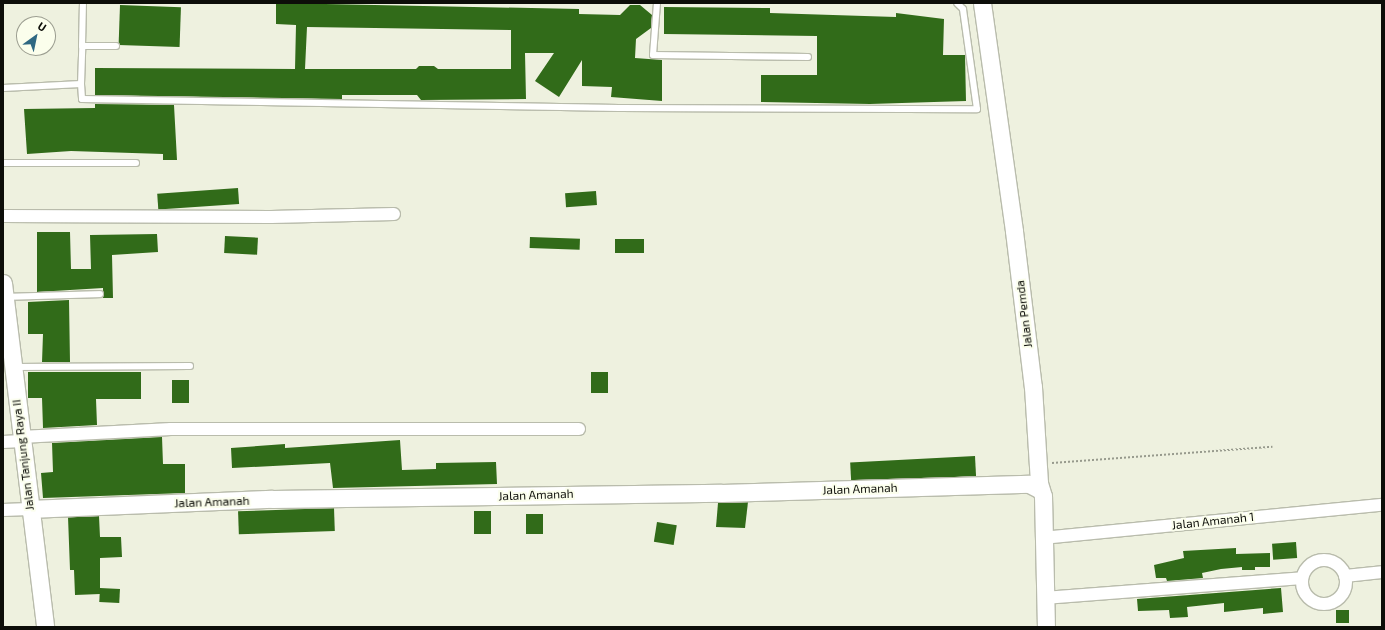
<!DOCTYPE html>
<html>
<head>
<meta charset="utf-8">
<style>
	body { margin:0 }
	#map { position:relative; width:1385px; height:630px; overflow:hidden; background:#eef1df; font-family:"Exo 2",sans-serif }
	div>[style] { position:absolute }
	.building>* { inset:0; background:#316b19; transform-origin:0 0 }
	.path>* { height:2px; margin-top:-1px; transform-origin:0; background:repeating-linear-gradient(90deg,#979a8d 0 2px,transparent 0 4px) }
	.roads { filter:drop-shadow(1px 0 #b9bcac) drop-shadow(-1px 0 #b9bcac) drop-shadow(0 1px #b9bcac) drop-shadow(0 -1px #b9bcac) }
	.lane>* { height:6px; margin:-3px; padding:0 3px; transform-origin:3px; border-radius:3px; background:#fff }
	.street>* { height:12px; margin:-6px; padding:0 6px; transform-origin:6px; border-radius:6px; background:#fff }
	.street>.ring { margin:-6px; padding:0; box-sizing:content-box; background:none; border:12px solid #fff; border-radius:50% }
	.secondary>* { height:17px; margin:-8.5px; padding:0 8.5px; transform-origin:8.5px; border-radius:8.5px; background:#fff }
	span { translate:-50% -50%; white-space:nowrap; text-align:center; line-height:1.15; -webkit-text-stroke:4px #fbfeec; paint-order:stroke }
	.street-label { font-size:12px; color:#0d0e09 }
	.frame { position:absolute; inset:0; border:4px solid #0d0e09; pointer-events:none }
	.north { position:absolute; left:16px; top:16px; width:40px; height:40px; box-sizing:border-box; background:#fbfeec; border:1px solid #9c9e91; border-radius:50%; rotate:33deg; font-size:11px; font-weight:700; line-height:16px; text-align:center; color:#0d0e09 }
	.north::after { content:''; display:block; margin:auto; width:14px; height:18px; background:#2f6882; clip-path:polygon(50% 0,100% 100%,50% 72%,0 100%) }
</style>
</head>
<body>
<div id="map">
	<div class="building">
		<div style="clip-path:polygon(evenodd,276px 3px,579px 9px,579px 14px,620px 15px,630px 5px,640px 5px,652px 15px,651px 28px,636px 39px,635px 58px,662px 60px,662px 101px,611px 97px,612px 87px,582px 86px,582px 60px,559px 97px,535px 81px,554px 53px,525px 53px,526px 99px,421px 100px,417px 95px,342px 95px,342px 99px,95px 95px,95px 68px,295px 69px,296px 25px,276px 24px,276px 3px,307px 27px,511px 30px,511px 69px,438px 69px,434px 66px,419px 66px,416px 69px,305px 69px,307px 27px)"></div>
		<div style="left:120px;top:5px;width:61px;height:40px;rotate:2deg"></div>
		<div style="clip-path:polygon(664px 7px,770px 8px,770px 13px,896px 17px,896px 13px,944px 19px,943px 55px,965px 55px,966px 101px,870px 104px,761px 102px,761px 75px,817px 75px,817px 36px,664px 34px)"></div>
		<div style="clip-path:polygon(95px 104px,174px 105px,177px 160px,163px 160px,163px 154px,71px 151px,27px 154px,24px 109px,95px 108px)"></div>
		<div style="left:238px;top:188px;width:16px;height:81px;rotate:86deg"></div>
		<div style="left:596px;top:191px;width:14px;height:31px;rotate:86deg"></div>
		<div style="clip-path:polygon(37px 232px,70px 232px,71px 269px,91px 269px,90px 235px,157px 234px,158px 252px,112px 255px,113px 298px,103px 298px,103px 288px,37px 292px)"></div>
		<div style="left:225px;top:236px;width:33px;height:17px;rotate:3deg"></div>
		<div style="left:530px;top:237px;width:50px;height:11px;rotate:2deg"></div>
		<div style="left:615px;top:239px;width:29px;height:14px"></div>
		<div style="clip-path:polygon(69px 300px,70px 362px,42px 362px,43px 334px,28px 334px,28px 302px)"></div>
		<div style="clip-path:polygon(28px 372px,141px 372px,141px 399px,96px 399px,97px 425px,43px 428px,42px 398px,28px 398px)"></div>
		<div style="left:608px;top:372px;width:21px;height:17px;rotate:90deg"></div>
		<div style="left:172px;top:380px;width:17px;height:23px"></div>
		<div style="clip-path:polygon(162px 437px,163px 464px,185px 464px,185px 493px,43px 498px,41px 473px,53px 472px,52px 443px)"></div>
		<div style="clip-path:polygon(400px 440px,402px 470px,436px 469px,436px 463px,496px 462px,497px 484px,333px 488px,330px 463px,232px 468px,231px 448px,285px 444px,285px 448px)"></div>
		<div style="left:975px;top:456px;width:20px;height:125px;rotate:87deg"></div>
		<div style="clip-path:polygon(748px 502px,745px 528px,716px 527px,718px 503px)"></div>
		<div style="left:334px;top:508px;width:23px;height:96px;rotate:88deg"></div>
		<div style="left:474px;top:511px;width:17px;height:23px"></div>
		<div style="left:526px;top:514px;width:17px;height:20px"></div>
		<div style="clip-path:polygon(99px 516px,100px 537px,121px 537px,122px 557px,100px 558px,100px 594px,75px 595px,74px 570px,70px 570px,68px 517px)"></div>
		<div style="left:657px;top:522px;width:20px;height:20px;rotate:9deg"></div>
		<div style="left:1296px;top:542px;width:16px;height:24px;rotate:86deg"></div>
		<div style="clip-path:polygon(1236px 548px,1236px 554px,1270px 553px,1270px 567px,1255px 567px,1255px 570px,1242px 570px,1242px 567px,1221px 569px,1202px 573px,1203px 578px,1167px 581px,1166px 578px,1156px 578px,1154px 565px,1184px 558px,1183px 551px)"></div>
		<div style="left:100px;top:588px;width:20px;height:14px;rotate:3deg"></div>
		<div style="clip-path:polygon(1281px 588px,1283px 612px,1263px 614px,1263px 608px,1224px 612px,1224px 603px,1187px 607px,1188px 617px,1170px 618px,1169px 610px,1138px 611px,1137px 599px)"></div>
		<div style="left:1336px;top:610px;width:13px;height:13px"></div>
	</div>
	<div class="path">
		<div style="left:1052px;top:463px;width:221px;rotate:-4.2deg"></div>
	</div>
	<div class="roads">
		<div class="lane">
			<div style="left:657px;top:3px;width:52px;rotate:94.4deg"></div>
			<div style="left:653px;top:55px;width:155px;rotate:0.7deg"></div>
			<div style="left:82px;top:46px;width:43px;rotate:-88.7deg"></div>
			<div style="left:81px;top:84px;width:15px;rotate:86deg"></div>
			<div style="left:82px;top:99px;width:537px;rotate:0.96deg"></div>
			<div style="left:619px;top:108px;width:358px;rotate:0.2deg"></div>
			<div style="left:977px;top:109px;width:101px;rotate:-98deg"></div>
			<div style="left:963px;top:9px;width:8px;rotate:-135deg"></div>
			<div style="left:3px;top:88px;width:78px;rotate:-2.9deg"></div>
			<div style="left:81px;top:84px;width:38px;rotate:-88deg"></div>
			<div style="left:82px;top:46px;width:34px"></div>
			<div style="left:3px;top:163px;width:133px"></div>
			<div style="left:6px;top:297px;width:94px;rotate:-1.8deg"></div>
			<div style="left:14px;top:367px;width:176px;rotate:-0.3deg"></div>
		</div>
		<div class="street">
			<div style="left:3px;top:216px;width:268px;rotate:0.2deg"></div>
			<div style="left:271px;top:217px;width:123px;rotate:-1.4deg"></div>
			<div style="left:21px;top:437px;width:150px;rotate:-3.1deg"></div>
			<div style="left:171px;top:429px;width:408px"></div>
			<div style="left:3px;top:442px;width:18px;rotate:-3deg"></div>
			<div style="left:3px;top:510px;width:26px;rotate:-2deg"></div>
			<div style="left:1043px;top:538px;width:341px;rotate:-5.6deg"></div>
			<div class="ring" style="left:1302px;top:560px;width:32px;height:32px"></div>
			<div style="left:1345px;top:576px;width:37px;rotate:-6deg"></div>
			<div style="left:1044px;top:598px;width:259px;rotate:-4.4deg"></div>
		</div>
		<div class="secondary">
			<div style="left:982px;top:3px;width:230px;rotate:82deg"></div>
			<div style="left:1014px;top:231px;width:157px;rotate:83.1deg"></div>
			<div style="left:1033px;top:387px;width:96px;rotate:86.4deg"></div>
			<div style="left:1039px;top:483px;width:14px;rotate:73deg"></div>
			<div style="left:1043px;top:496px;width:131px;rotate:88.7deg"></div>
			<div style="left:3px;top:283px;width:347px;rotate:83deg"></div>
			<div style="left:29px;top:509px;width:243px;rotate:-2.4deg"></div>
			<div style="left:272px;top:499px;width:449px;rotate:-0.8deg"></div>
			<div style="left:721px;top:493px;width:308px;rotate:-1.7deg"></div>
			<div style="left:1029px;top:484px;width:13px;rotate:27deg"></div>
		</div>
	</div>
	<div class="street-label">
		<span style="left:1024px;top:314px;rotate:-97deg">Jalan Pemda</span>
		<span style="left:23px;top:455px;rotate:-97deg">Jalan Tanjung Raya II</span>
		<span style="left:860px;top:489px;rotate:-2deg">Jalan Amanah</span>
		<span style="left:536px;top:495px;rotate:-2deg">Jalan Amanah</span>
		<span style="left:212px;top:502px;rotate:-2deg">Jalan Amanah</span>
		<span style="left:1213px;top:521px;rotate:-6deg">Jalan Amanah 1</span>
	</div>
	<div class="frame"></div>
	<div class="north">U</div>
</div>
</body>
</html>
